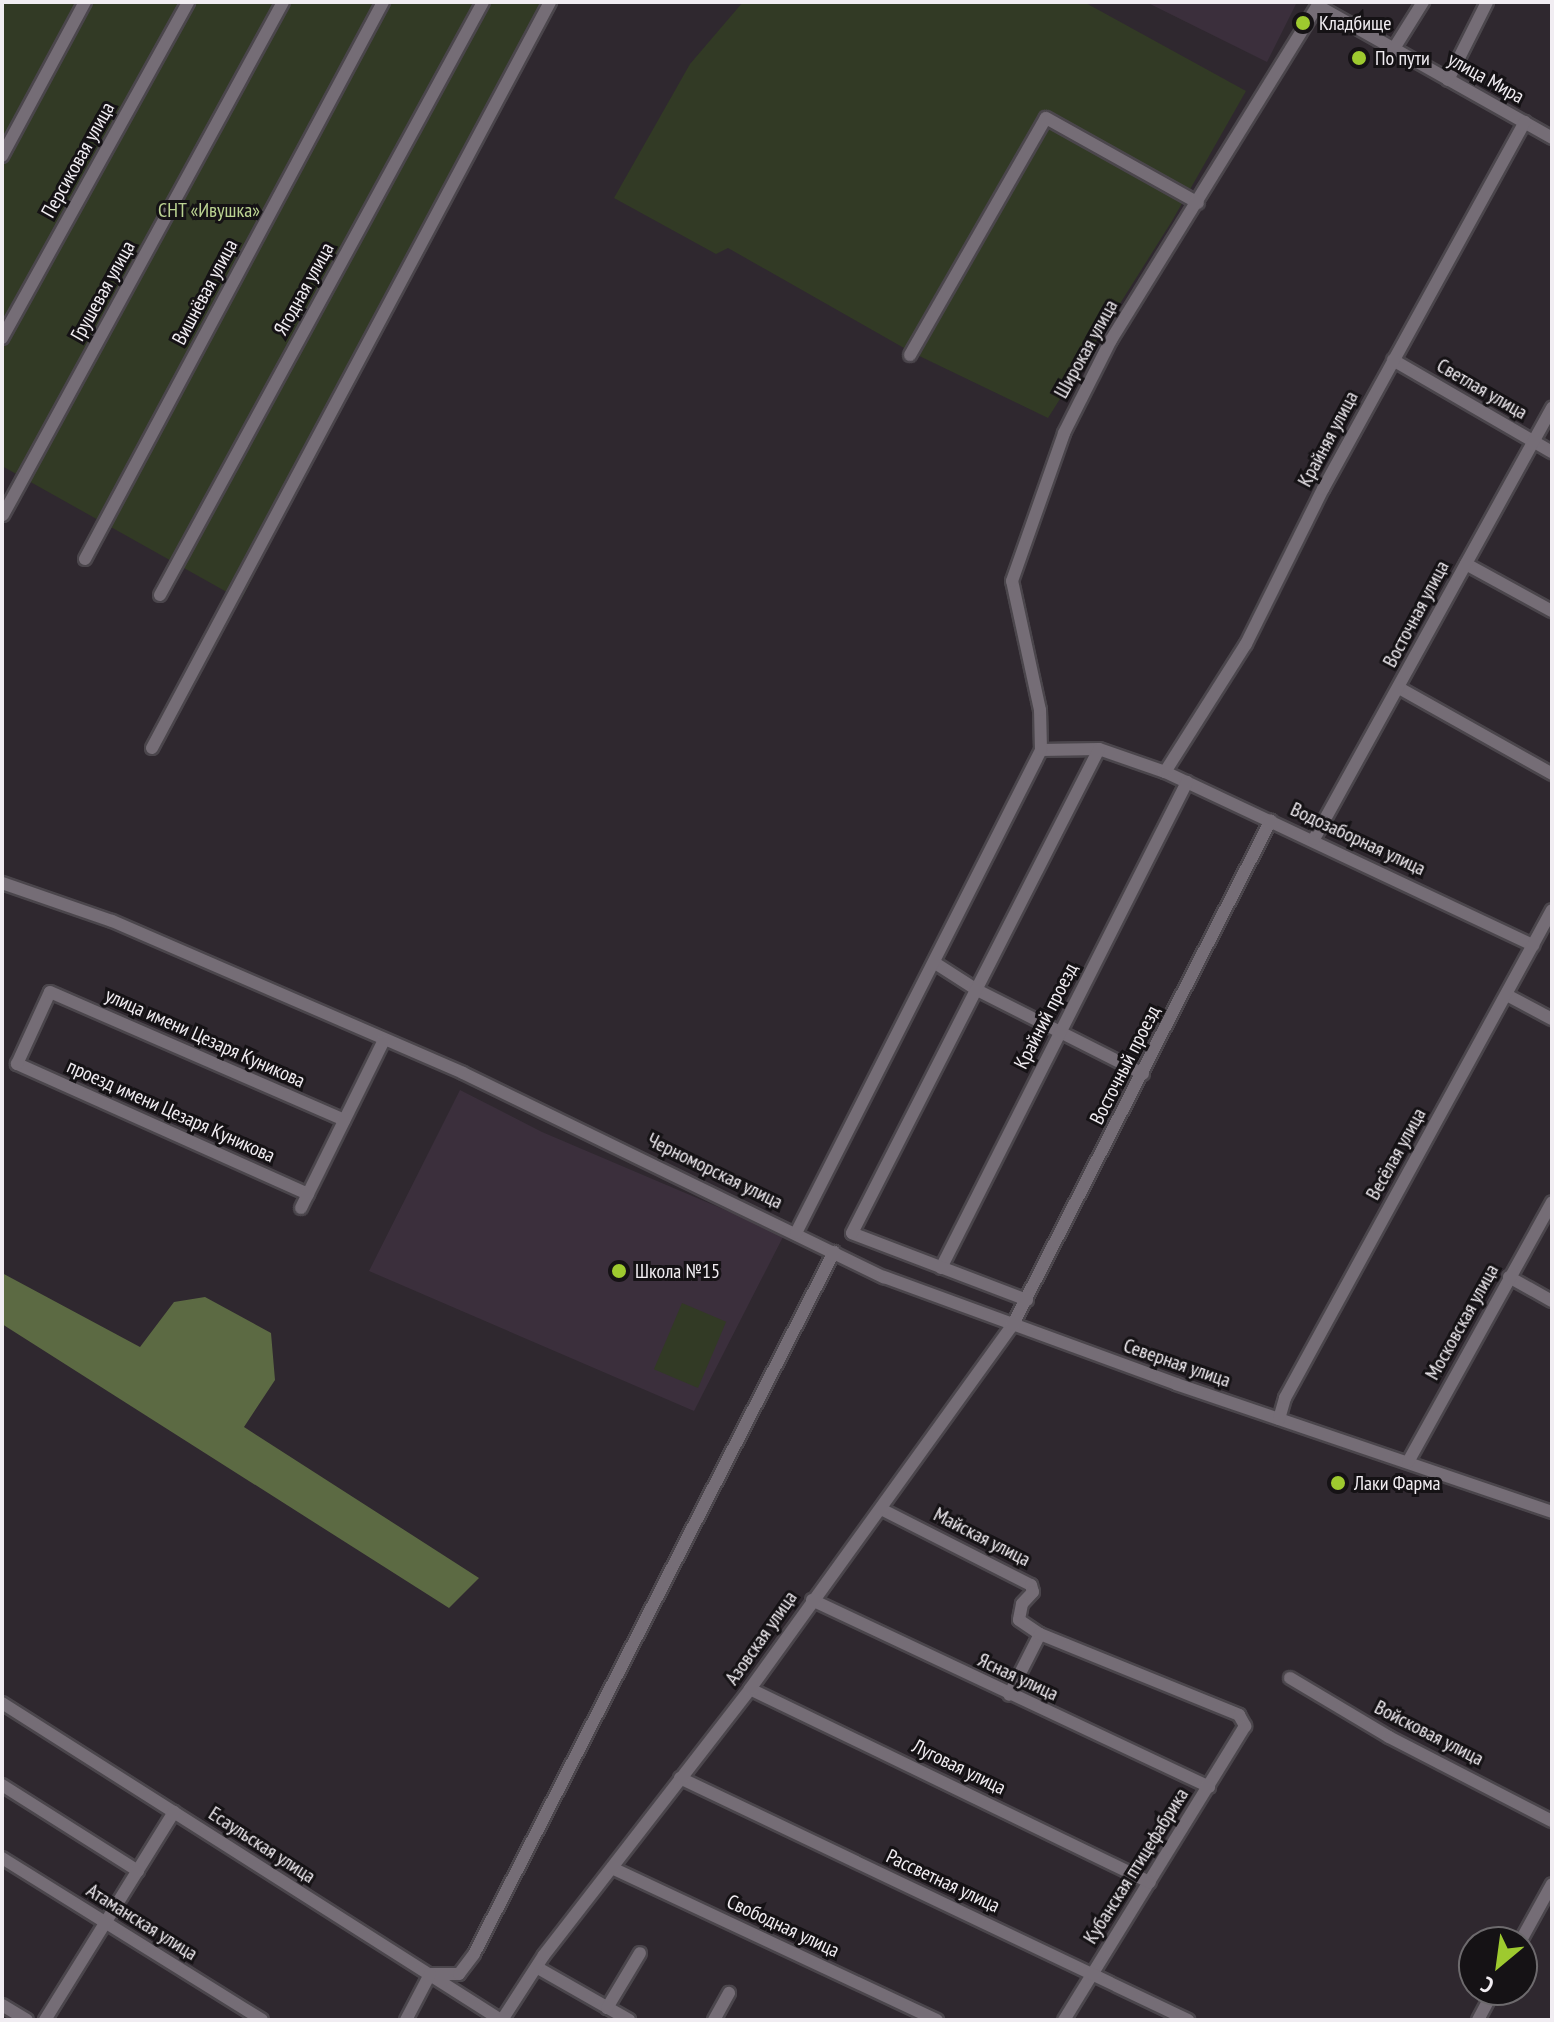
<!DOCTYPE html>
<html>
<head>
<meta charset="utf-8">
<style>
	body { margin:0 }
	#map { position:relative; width:1554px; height:2022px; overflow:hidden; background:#2f282f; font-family:"PT Sans Narrow",sans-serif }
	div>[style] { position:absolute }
	.built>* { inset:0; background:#3b2f3c }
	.green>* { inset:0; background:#323a25; transform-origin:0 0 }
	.forest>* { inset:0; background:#5c6a43 }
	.roads { filter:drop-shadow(2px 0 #4b464c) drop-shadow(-2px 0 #4b464c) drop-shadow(0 2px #4b464c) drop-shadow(0 -2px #4b464c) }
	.minor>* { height:12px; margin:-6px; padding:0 6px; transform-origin:6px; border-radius:6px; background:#756d76 }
	.dots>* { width:22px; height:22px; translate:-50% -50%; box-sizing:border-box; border:4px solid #151215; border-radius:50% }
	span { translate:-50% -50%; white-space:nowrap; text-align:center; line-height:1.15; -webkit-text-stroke:6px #151215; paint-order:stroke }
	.poi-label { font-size:20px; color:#f1edf2 }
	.left { translate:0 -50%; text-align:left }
	.street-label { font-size:20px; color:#f1edf2 }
	.park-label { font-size:20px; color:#bbd392 }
	.frame { position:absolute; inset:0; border:4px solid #f1edf2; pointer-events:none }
	.north { position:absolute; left:1458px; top:1926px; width:80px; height:80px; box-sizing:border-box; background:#151215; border:2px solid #6d6a6d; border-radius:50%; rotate:209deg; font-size:22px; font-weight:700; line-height:32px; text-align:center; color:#f1edf2 }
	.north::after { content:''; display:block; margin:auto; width:28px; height:36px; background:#9eca2f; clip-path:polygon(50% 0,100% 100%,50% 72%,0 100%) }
</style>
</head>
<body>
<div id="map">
	<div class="built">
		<div style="clip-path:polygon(1146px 2px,1297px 2px,1267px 62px)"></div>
		<div style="clip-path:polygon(460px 1090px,542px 1132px,784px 1235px,694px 1411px,369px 1271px)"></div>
	</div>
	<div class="green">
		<div style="clip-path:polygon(2px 2px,552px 2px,241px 600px,2px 466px)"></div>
		<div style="clip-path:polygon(743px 2px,1084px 2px,1246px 91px,1172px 221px,1048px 418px,911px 352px,728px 248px,716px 254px,614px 198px,690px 64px)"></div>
		<div style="left:682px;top:1303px;width:48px;height:72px;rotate:23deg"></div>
	</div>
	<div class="forest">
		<div style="clip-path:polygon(2px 1273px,140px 1347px,174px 1302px,205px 1297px,271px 1333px,275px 1380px,244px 1427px,479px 1578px,449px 1608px,2px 1324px)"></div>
	</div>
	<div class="roads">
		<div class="minor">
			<div style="left:1318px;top:6px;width:269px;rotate:29.4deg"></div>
			<div style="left:1393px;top:50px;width:57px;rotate:-58deg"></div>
			<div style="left:1448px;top:80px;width:87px;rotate:-63.4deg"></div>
			<div style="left:2px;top:156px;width:175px;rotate:-61.7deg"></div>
			<div style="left:2px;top:338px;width:384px;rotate:-61deg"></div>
			<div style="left:910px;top:355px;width:273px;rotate:-60.2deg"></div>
			<div style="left:1046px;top:118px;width:174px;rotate:29.2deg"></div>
			<div style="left:1393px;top:360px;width:184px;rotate:30.1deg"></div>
			<div style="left:3px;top:515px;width:584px;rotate:-61.37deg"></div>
			<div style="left:85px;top:559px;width:632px;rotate:-61.85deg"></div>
			<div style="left:1466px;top:564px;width:98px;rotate:28.7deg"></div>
			<div style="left:160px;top:595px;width:675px;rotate:-61.42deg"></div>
			<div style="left:1399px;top:688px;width:176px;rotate:29.3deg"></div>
			<div style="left:152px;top:748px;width:846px;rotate:-61.92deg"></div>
			<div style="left:1041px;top:750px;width:58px;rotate:-1deg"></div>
			<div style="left:1099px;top:749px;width:70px;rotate:19.2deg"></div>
			<div style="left:1165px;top:772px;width:407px;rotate:25.2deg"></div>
			<div style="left:1165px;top:772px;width:151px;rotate:-57.7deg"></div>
			<div style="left:1246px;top:644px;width:173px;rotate:-63.6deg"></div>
			<div style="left:1323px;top:489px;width:419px;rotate:-61.2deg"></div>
			<div style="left:1314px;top:839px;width:493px;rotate:-61.1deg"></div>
			<div style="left:2px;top:883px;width:116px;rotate:19.1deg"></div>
			<div style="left:112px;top:921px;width:382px;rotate:23.4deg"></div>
			<div style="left:463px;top:1073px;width:468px;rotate:25.9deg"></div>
			<div style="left:884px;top:1277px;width:311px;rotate:20.1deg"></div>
			<div style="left:1176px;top:1384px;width:397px;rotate:18.8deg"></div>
			<div style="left:935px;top:963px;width:50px;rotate:32.7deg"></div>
			<div style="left:977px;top:990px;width:186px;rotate:26.8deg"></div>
			<div style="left:1507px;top:995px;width:51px;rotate:28.1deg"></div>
			<div style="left:308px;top:1194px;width:319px;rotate:-155.9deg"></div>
			<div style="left:17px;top:1064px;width:79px;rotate:-65.4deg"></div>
			<div style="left:50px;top:992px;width:321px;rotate:23.5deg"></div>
			<div style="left:301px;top:1208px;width:185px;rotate:-63.7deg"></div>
			<div style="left:796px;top:1233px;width:542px;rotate:-63.1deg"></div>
			<div style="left:1041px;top:750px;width:40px;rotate:-91.4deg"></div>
			<div style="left:1040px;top:710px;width:132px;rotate:-102.2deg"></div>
			<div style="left:1012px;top:581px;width:157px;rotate:-70.6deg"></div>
			<div style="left:1064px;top:433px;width:104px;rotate:-63.2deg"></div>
			<div style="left:1111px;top:340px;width:397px;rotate:-58.3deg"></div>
			<div style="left:941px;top:1268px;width:545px;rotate:-63.15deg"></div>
			<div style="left:1509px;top:1277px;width:49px;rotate:29.2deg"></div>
			<div style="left:1027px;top:1300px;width:187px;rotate:-159.1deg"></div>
			<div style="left:852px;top:1233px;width:543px;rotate:-62.96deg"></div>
			<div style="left:1279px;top:1419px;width:22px;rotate:-74deg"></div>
			<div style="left:1285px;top:1398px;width:556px;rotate:-61.32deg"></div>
			<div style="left:1408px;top:1462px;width:297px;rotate:-61deg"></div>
			<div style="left:881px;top:1509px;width:168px;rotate:26.9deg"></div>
			<div style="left:1031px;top:1585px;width:7px;rotate:74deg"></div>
			<div style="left:1033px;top:1592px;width:16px;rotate:133deg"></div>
			<div style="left:1022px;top:1604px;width:16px;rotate:101deg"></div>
			<div style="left:1019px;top:1620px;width:25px;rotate:34deg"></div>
			<div style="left:1040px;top:1634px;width:68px;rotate:116.9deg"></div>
			<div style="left:812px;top:1600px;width:439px;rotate:25.2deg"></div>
			<div style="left:1040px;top:1634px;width:215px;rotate:22.1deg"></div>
			<div style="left:1239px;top:1715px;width:13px;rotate:61deg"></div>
			<div style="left:1245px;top:1726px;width:345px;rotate:121.6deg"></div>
			<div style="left:1290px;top:1678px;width:115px;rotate:30.8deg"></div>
			<div style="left:1389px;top:1737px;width:183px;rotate:27.3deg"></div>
			<div style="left:750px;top:1689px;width:444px;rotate:25.8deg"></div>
			<div style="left:2px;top:1703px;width:591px;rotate:32.43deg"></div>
			<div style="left:680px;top:1778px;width:563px;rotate:25.47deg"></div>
			<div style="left:2px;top:1785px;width:161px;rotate:32.3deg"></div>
			<div style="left:2px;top:1858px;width:306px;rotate:31.9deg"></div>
			<div style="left:612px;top:1868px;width:359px;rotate:25.1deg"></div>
			<div style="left:1520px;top:1942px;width:66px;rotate:-61.1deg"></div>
			<div style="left:538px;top:1968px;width:105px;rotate:29.7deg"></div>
			<div style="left:430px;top:1974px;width:29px"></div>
			<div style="left:459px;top:1974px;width:25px;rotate:-53deg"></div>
			<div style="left:474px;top:1954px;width:789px;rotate:-62.85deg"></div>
			<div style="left:2px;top:2005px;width:29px;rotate:31deg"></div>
			<div style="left:607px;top:2008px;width:64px;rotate:-59deg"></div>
			<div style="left:45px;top:2020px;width:245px;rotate:-58.2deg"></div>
			<div style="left:406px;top:2020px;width:52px;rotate:-62.4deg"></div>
			<div style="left:502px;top:2020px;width:77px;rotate:-57.1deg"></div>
			<div style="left:544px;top:1955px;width:336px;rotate:-52.2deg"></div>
			<div style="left:750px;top:1689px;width:448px;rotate:-54.2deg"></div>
			<div style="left:1012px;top:1326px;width:568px;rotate:-62.89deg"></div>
			<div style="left:714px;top:2020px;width:31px;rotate:-61deg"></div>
			<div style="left:1478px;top:2020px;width:34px;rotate:-62deg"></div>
		</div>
	</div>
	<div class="dots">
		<div style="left:1303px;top:23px;background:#9eca2f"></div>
		<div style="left:1359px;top:58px;background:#9eca2f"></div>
		<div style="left:619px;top:1271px;background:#9eca2f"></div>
		<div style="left:1338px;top:1483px;background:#9eca2f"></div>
	</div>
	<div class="poi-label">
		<span class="left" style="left:1319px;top:23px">Кладбище</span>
		<span class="left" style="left:1375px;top:58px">По пути</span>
		<span class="left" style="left:635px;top:1271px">Школа №15</span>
		<span class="left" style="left:1354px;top:1483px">Лаки Фарма</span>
	</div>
	<div class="street-label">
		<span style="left:1486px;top:78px;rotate:29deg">улица Мира</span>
		<span style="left:78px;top:160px;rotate:-61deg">Персиковая улица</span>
		<span style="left:304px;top:289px;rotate:-61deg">Ягодная улица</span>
		<span style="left:103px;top:291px;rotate:-61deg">Грушевая улица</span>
		<span style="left:205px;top:292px;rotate:-62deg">Вишнёвая улица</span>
		<span style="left:1086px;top:349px;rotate:-61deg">Широкая улица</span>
		<span style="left:1482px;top:389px;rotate:30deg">Светлая улица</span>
		<span style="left:1328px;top:439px;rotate:-62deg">Крайняя улица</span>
		<span style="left:1416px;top:614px;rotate:-62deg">Восточная улица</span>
		<span style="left:1358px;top:839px;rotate:25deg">Водозаборная улица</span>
		<span style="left:1046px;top:1016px;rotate:-63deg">Крайний проезд</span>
		<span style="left:205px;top:1038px;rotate:24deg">улица имени Цезаря Куникова</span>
		<span style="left:1125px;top:1065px;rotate:-63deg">Восточный проезд</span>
		<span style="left:171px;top:1111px;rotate:24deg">проезд имени Цезаря Куникова</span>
		<span style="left:1396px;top:1154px;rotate:-61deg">Весёлая улица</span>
		<span style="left:715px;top:1171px;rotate:26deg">Черноморская улица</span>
		<span style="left:1462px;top:1322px;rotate:-61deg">Московская улица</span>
		<span style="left:1177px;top:1363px;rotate:19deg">Северная улица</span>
		<span style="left:982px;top:1537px;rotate:27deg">Майская улица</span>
		<span style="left:761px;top:1638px;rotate:-55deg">Азовская улица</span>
		<span style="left:1018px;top:1677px;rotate:25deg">Ясная улица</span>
		<span style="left:1429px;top:1733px;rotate:27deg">Войсковая улица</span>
		<span style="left:959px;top:1767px;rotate:26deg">Луговая улица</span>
		<span style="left:262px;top:1845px;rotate:33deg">Есаульская улица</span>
		<span style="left:1136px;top:1866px;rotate:-58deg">Кубанская птицефабрика</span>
		<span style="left:943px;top:1881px;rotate:25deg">Рассветная улица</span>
		<span style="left:142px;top:1922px;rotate:32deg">Атаманская улица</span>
		<span style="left:783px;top:1926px;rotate:25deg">Свободная улица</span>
	</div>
	<div class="park-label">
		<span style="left:209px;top:210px">СНТ «Ивушка»</span>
	</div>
	<div class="frame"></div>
	<div class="north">С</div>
</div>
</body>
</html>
